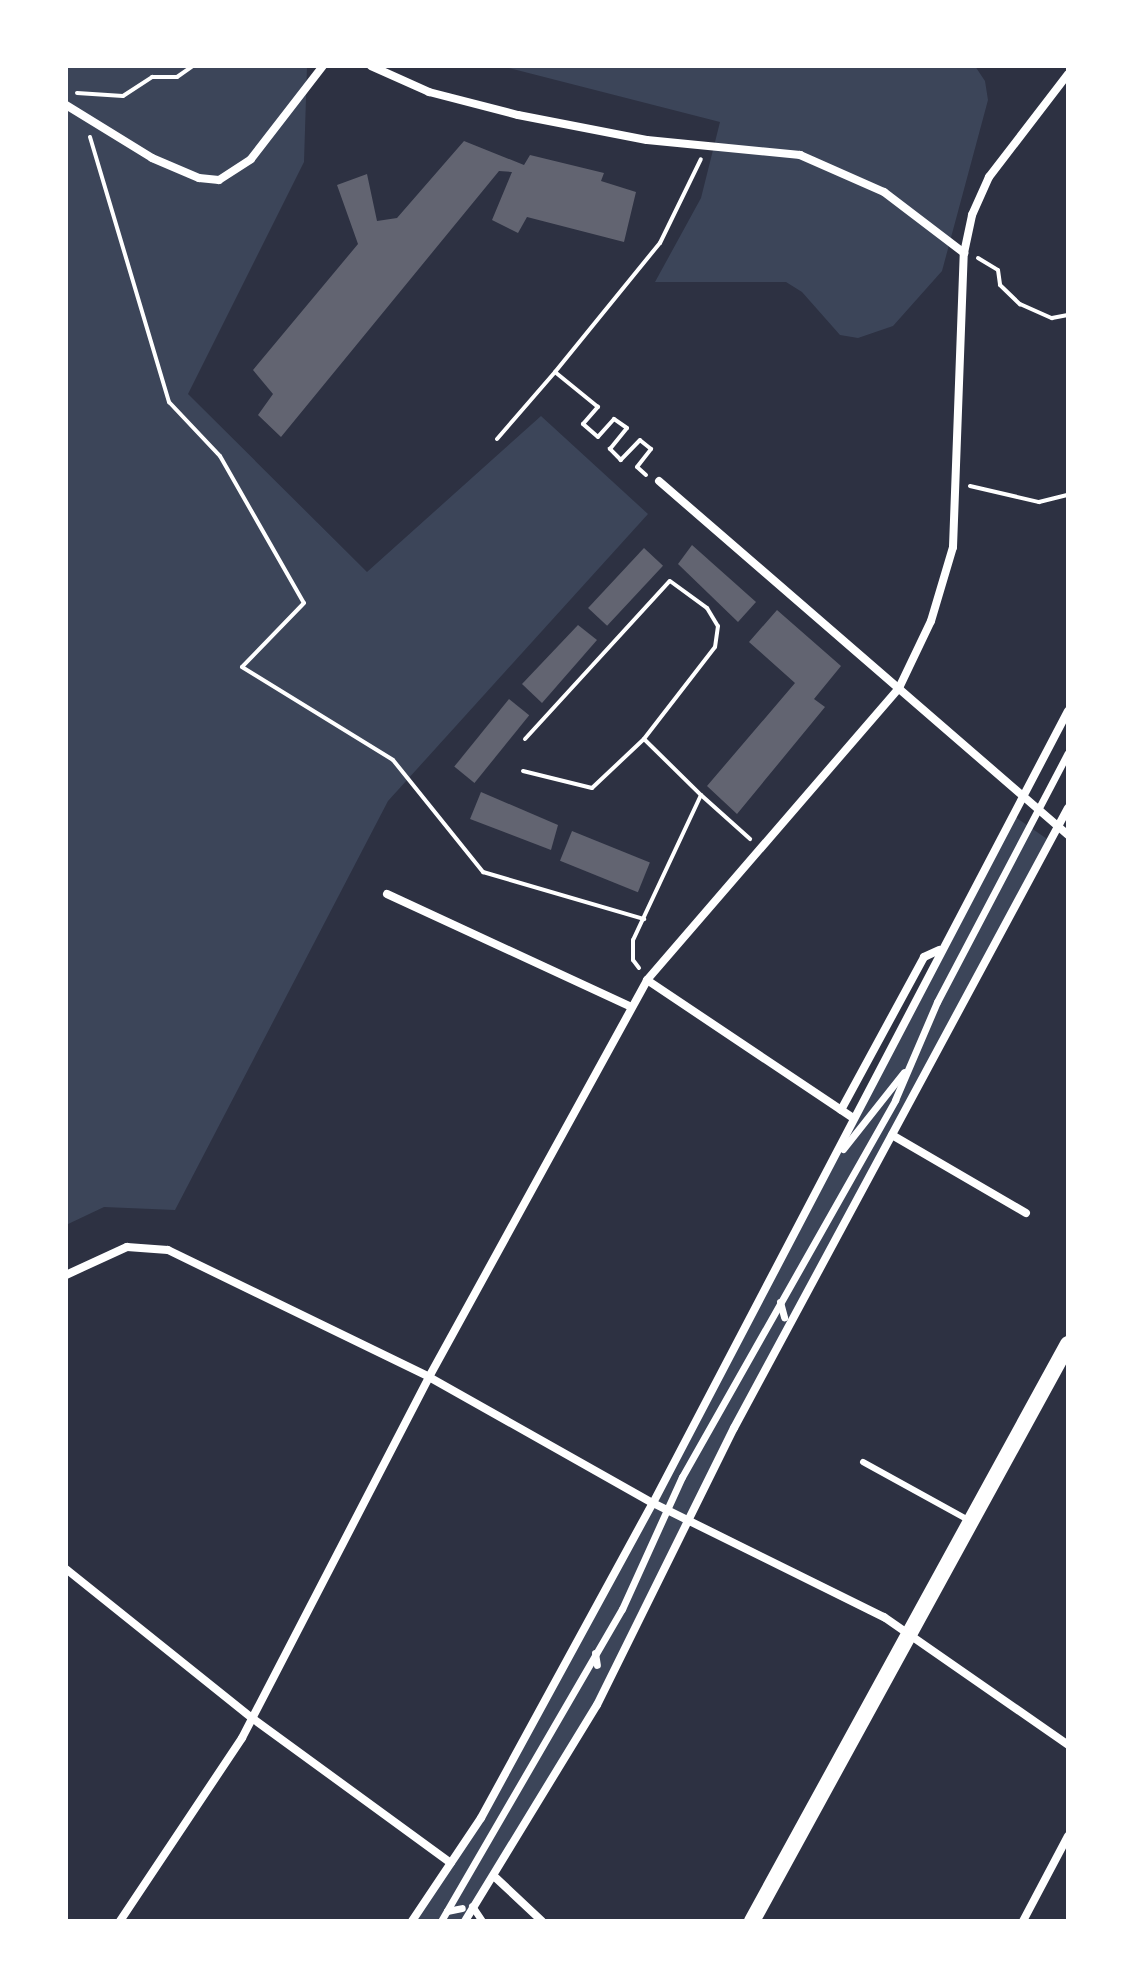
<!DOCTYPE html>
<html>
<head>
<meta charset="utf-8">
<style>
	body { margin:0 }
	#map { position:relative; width:1134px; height:1987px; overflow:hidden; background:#2d3142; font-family:Ubuntu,sans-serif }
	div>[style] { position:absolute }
	.green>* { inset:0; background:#3c4559 }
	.building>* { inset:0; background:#626471; transform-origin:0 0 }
	.path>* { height:4px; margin:-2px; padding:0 2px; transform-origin:2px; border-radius:2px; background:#fff }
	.service>* { height:6px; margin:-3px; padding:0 3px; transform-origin:3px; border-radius:3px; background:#fff }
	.pedestrian>* { height:7px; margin:-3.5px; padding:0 3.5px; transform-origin:3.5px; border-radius:3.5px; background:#fff }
	.minor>* { height:8px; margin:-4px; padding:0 4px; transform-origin:4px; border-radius:4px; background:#fff }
	.secondary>* { height:16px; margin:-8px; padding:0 8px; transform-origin:8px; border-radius:8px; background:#fff }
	span { translate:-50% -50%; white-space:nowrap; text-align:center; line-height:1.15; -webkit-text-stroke:6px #fff; paint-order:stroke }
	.frame { position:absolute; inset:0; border:68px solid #fff; pointer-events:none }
</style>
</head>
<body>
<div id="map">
	<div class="green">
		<div style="clip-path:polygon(66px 66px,307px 66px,304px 162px,188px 394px,367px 572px,541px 416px,648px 514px,388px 801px,175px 1210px,104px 1207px,66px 1225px)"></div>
		<div style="clip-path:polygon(501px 66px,975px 66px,985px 81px,988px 100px,942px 271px,893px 326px,858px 338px,840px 335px,802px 292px,786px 282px,655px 282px,701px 198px,720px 122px)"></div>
		<div style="clip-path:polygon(1014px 816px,1050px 841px,734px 1428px,597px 1705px,465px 1921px,412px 1921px,481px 1818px)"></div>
	</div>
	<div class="building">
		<div style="clip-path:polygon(464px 141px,524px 165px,530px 155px,604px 173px,601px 181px,636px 192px,624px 242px,527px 217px,518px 233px,492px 220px,512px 172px,499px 171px,281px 437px,258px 415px,273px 394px,253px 370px,358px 244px,337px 185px,367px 174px,377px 221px,397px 218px)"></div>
		<div style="clip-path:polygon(692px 545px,756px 602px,738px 622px,678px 564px)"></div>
		<div style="left:644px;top:548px;width:26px;height:82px;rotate:43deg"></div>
		<div style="clip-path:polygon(777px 610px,841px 666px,814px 699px,825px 707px,737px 814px,707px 786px,795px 683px,749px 642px)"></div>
		<div style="clip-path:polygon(578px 625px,597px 640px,542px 703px,522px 684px)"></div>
		<div style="left:509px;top:699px;width:26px;height:87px;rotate:39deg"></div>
		<div style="clip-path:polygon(481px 792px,558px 825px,551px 850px,470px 819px)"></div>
		<div style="left:572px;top:831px;width:84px;height:32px;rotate:22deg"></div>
	</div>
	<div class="path">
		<div style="left:77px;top:93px;width:46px;rotate:3.7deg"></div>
		<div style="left:123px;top:96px;width:35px;rotate:-33deg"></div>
		<div style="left:152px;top:77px;width:25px"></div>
		<div style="left:177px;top:77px;width:19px;rotate:-35deg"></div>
		<div style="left:90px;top:137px;width:277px;rotate:73.4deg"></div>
		<div style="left:169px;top:402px;width:74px;rotate:46.6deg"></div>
		<div style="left:220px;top:456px;width:169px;rotate:60.3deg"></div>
		<div style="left:304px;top:603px;width:89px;rotate:134.1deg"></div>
		<div style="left:242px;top:667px;width:177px;rotate:31.6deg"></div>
		<div style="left:393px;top:760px;width:144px;rotate:51.2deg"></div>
		<div style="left:483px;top:872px;width:168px;rotate:16.3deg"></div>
		<div style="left:978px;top:258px;width:23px;rotate:31deg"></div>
		<div style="left:998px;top:270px;width:15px;rotate:82deg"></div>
		<div style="left:1000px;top:285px;width:28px;rotate:44deg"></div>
		<div style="left:1020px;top:304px;width:35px;rotate:24deg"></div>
		<div style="left:1052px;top:318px;width:16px;rotate:-11deg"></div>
		<div style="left:497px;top:439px;width:89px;rotate:-49.1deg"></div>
		<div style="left:646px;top:475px;width:12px;rotate:-138deg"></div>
		<div style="left:637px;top:467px;width:23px;rotate:-52deg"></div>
		<div style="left:651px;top:449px;width:14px;rotate:-141deg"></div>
		<div style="left:640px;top:440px;width:28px;rotate:134deg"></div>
		<div style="left:621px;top:460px;width:16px;rotate:-135deg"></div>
		<div style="left:610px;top:449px;width:27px;rotate:-51deg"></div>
		<div style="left:627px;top:428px;width:16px;rotate:-145deg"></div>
		<div style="left:614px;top:419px;width:24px;rotate:132deg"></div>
		<div style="left:598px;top:437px;width:20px;rotate:-139deg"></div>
		<div style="left:583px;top:424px;width:23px;rotate:-49deg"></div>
		<div style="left:598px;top:407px;width:55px;rotate:-140.9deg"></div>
		<div style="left:555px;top:372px;width:166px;rotate:-50.9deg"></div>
		<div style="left:660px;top:243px;width:93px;rotate:-64deg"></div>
		<div style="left:970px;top:486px;width:71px;rotate:13.1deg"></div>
		<div style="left:1039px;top:502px;width:30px;rotate:-14deg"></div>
		<div style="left:525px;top:739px;width:214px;rotate:-47.5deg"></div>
		<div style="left:670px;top:581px;width:46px;rotate:36.1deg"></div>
		<div style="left:707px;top:608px;width:21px;rotate:59deg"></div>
		<div style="left:718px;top:626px;width:21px;rotate:98deg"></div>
		<div style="left:715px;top:647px;width:116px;rotate:127.7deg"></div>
		<div style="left:644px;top:739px;width:80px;rotate:44.5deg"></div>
		<div style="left:701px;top:795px;width:160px;rotate:115.1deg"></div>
		<div style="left:633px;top:940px;width:20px;rotate:90deg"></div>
		<div style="left:633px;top:960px;width:10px;rotate:53deg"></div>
		<div style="left:523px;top:771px;width:71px;rotate:13.8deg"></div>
		<div style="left:592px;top:788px;width:71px;rotate:-43.3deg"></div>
		<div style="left:701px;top:795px;width:66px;rotate:41.9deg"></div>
	</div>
	<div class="service">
		<div style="left:863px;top:1462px;width:120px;rotate:28.9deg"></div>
	</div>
	<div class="pedestrian">
		<div style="left:843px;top:1149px;width:98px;rotate:-51.6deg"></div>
		<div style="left:780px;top:1302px;width:16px;rotate:75deg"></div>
		<div style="left:595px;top:1653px;width:12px;rotate:81deg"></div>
		<div style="left:472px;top:1906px;width:18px;rotate:56deg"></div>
		<div style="left:447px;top:1911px;width:15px;rotate:-11deg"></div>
		<div style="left:441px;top:1921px;width:361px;rotate:-59.9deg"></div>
		<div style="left:622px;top:1609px;width:145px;rotate:-65.6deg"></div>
		<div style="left:682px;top:1477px;width:433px;rotate:-60.5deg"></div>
		<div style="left:895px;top:1100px;width:107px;rotate:-66.8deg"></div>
		<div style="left:937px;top:1002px;width:281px;rotate:-62.3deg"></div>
	</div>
	<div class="minor">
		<div style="left:371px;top:66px;width:64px;rotate:24.1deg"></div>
		<div style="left:429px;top:92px;width:92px;rotate:14.5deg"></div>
		<div style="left:518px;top:115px;width:131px;rotate:11deg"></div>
		<div style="left:647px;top:140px;width:154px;rotate:5.6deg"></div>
		<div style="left:800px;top:155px;width:92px;rotate:23.8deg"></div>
		<div style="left:884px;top:192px;width:101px;rotate:37.3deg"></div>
		<div style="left:66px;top:105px;width:101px;rotate:31.6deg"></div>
		<div style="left:152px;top:158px;width:51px;rotate:23.1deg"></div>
		<div style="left:199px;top:178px;width:20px;rotate:6deg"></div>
		<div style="left:219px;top:180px;width:38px;rotate:-33deg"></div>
		<div style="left:251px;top:159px;width:118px;rotate:-52.3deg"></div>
		<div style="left:659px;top:481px;width:541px;rotate:40.88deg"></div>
		<div style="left:387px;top:894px;width:269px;rotate:24.8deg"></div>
		<div style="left:647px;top:980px;width:247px;rotate:33.8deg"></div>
		<div style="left:841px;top:1110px;width:174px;rotate:-61.5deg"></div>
		<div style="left:924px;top:957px;width:17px;rotate:-25deg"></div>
		<div style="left:892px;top:1135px;width:155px;rotate:30.2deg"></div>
		<div style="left:66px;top:1275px;width:67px;rotate:-24.7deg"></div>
		<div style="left:127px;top:1247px;width:41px;rotate:4.2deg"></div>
		<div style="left:168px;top:1250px;width:290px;rotate:25.9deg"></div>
		<div style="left:429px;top:1377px;width:257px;rotate:29.4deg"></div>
		<div style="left:653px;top:1503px;width:258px;rotate:26.3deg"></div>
		<div style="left:884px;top:1617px;width:224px;rotate:34.8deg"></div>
		<div style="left:66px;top:1569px;width:238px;rotate:38.7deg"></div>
		<div style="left:252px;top:1718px;width:246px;rotate:36.1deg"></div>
		<div style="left:496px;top:1878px;width:63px;rotate:43.1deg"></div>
		<div style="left:120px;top:1921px;width:220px;rotate:-56.3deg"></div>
		<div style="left:242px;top:1738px;width:407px;rotate:-62.6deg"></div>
		<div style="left:429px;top:1377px;width:453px;rotate:-61.2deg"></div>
		<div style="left:647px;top:980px;width:386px;rotate:-49.2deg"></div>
		<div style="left:899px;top:688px;width:74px;rotate:-64.5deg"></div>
		<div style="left:931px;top:621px;width:77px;rotate:-73.4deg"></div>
		<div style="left:953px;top:547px;width:294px;rotate:-87.9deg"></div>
		<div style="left:964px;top:253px;width:39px;rotate:-78deg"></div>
		<div style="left:972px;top:215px;width:42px;rotate:-65.9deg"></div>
		<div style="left:989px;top:177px;width:130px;rotate:-52.5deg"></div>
		<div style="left:412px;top:1921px;width:124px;rotate:-56.2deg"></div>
		<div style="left:481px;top:1818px;width:359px;rotate:-61.4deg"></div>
		<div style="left:653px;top:1503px;width:894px;rotate:-62.35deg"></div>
		<div style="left:465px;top:1921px;width:253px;rotate:-58.6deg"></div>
		<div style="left:597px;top:1705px;width:309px;rotate:-63.7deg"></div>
		<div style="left:734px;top:1428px;width:704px;rotate:-61.69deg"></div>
		<div style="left:1023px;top:1921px;width:96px;rotate:-62.1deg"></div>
	</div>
	<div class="secondary">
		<div style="left:752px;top:1921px;width:658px;rotate:-61.29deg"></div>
	</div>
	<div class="frame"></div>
</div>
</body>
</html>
